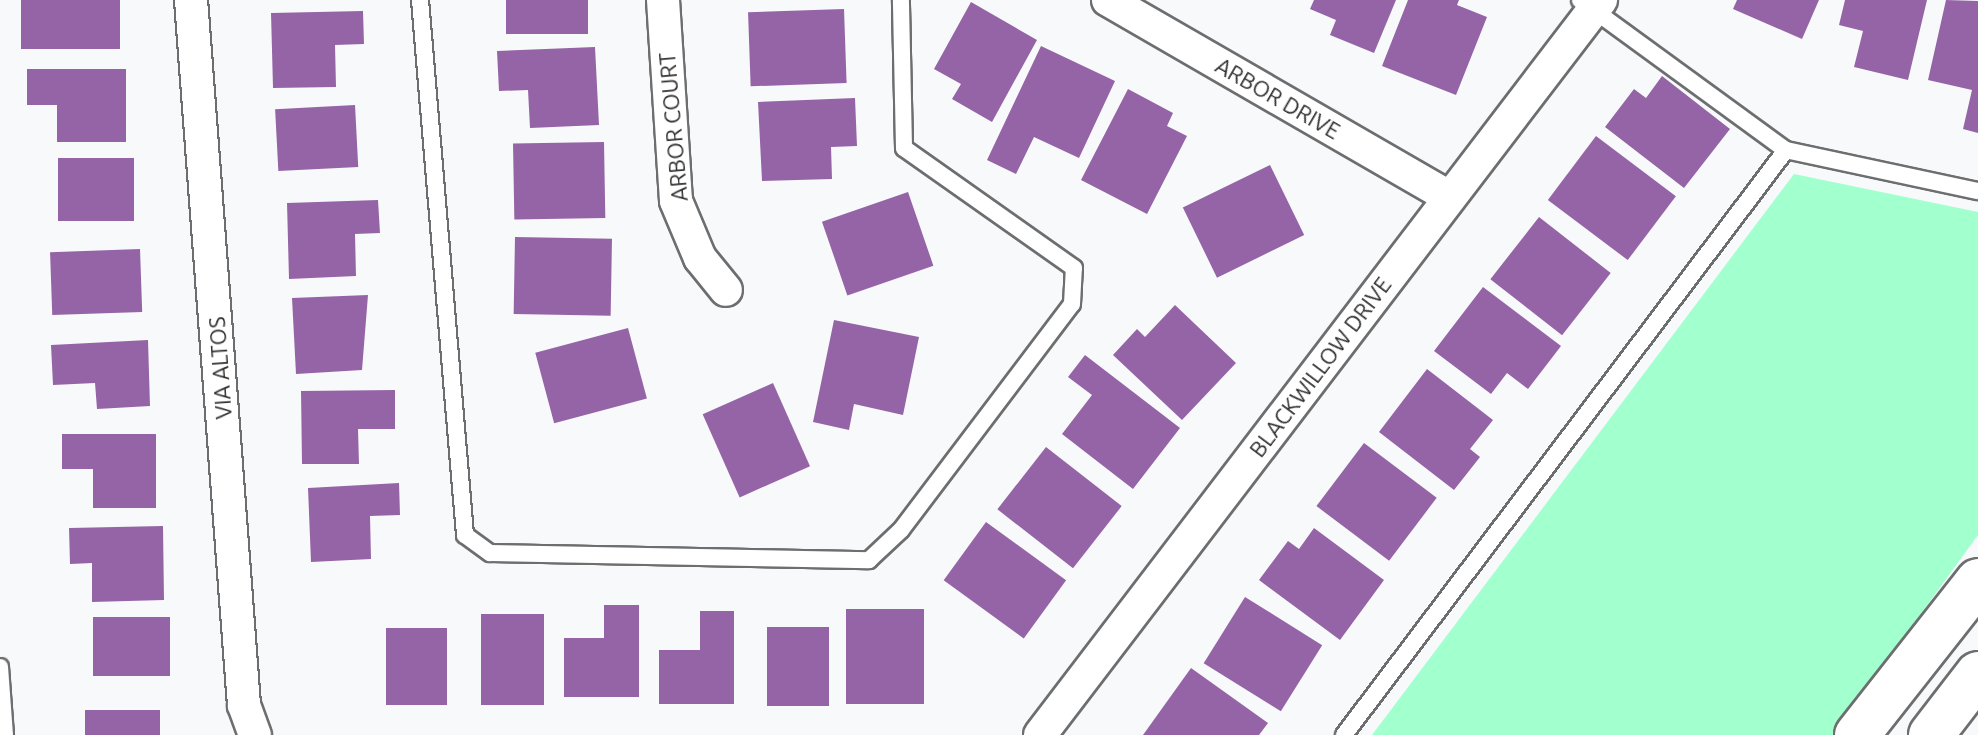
<!DOCTYPE html>
<html>
<head>
<meta charset="utf-8">
<style>
	body { margin:0 }
	#map { position:relative; width:1978px; height:735px; overflow:hidden; background:#f8f9fb; font-family:Ubuntu,sans-serif }
	div>[style] { position:absolute }
	.green>* { inset:0; background:#a2ffce }
	.building>* { inset:0; background:#9564a7; transform-origin:0 0 }
	.roads { filter:drop-shadow(2px 0 #6c6e70) drop-shadow(-2px 0 #6c6e70) drop-shadow(0 2px #6c6e70) drop-shadow(0 -2px #6c6e70) }
	.service>* { height:16px; margin:-8px; padding:0 8px; transform-origin:8px; border-radius:8px; background:#fff }
	.minor>* { height:32px; margin:-16px; padding:0 16px; transform-origin:16px; border-radius:16px; background:#fff }
	.secondary>* { height:44px; margin:-22px; padding:0 22px; transform-origin:22px; border-radius:22px; background:#fff }
	span { translate:-50% -50%; white-space:nowrap; text-align:center; line-height:1.15; -webkit-text-stroke:8px #fff; paint-order:stroke }
	.street-label { font-size:22px; color:#2f2f30 }
</style>
</head>
<body>
<div id="map">
	<div class="green">
		<div style="clip-path:polygon(1794px 174px,1978px 212px,1978px 535px,1833px 735px,1372px 735px)"></div>
	</div>
	<div class="building">
		<div style="left:21px;top:0;width:99px;height:49px"></div>
		<div style="left:506px;top:0;width:82px;height:34px"></div>
		<div style="clip-path:polygon(1314px 0,1396px 0,1374px 53px,1330px 35px,1336px 20px,1310px 9px)"></div>
		<div style="clip-path:polygon(1408px 0,1459px 0,1457px 5px,1487px 17px,1456px 95px,1382px 66px)"></div>
		<div style="clip-path:polygon(1737px 0,1819px 0,1802px 39px,1733px 9px)"></div>
		<div style="clip-path:polygon(1845px 0,1927px 0,1908px 80px,1854px 67px,1863px 31px,1839px 25px)"></div>
		<div style="clip-path:polygon(1946px 0,1978px 1px,1978px 133px,1963px 129px,1972px 90px,1928px 80px)"></div>
		<div style="clip-path:polygon(971px 2px,1037px 40px,992px 122px,952px 99px,961px 84px,934px 69px)"></div>
		<div style="left:844px;top:9px;width:74px;height:96px;rotate:88deg"></div>
		<div style="clip-path:polygon(363px 11px,364px 44px,335px 45px,336px 87px,273px 88px,271px 13px)"></div>
		<div style="clip-path:polygon(1041px 46px,1115px 81px,1079px 158px,1034px 137px,1016px 174px,987px 160px)"></div>
		<div style="clip-path:polygon(595px 47px,599px 125px,530px 128px,528px 90px,499px 91px,497px 51px)"></div>
		<div style="clip-path:polygon(27px 69px,126px 69px,126px 142px,57px 142px,57px 105px,27px 105px)"></div>
		<div style="clip-path:polygon(1662px 76px,1730px 129px,1684px 188px,1605px 127px,1634px 89px,1646px 98px)"></div>
		<div style="clip-path:polygon(1128px 89px,1173px 113px,1167px 126px,1187px 136px,1147px 214px,1081px 180px)"></div>
		<div style="clip-path:polygon(855px 98px,857px 146px,831px 147px,832px 179px,762px 181px,758px 102px)"></div>
		<div style="left:355px;top:105px;width:62px;height:80px;rotate:87deg"></div>
		<div style="left:1596px;top:136px;width:100px;height:80px;rotate:37deg"></div>
		<div style="left:604px;top:142px;width:76px;height:91px;rotate:89deg"></div>
		<div style="left:58px;top:158px;width:76px;height:63px"></div>
		<div style="left:1270px;top:165px;width:78px;height:97px;rotate:64deg"></div>
		<div style="left:908px;top:192px;width:78px;height:91px;rotate:71deg"></div>
		<div style="clip-path:polygon(378px 200px,380px 233px,355px 234px,356px 276px,289px 279px,287px 203px)"></div>
		<div style="left:1539px;top:217px;width:91px;height:79px;rotate:38deg"></div>
		<div style="left:515px;top:237px;width:97px;height:77px;rotate:1deg"></div>
		<div style="left:140px;top:249px;width:63px;height:90px;rotate:88deg"></div>
		<div style="clip-path:polygon(1483px 287px,1561px 346px,1528px 389px,1507px 373px,1491px 394px,1434px 351px)"></div>
		<div style="clip-path:polygon(368px 295px,362px 370px,296px 374px,292px 298px)"></div>
		<div style="clip-path:polygon(1175px 305px,1236px 363px,1182px 420px,1113px 355px,1137px 329px,1145px 337px)"></div>
		<div style="clip-path:polygon(834px 320px,919px 337px,903px 415px,854px 404px,849px 430px,813px 422px)"></div>
		<div style="left:628px;top:328px;width:73px;height:96px;rotate:75deg"></div>
		<div style="clip-path:polygon(148px 340px,150px 406px,97px 409px,95px 383px,53px 385px,51px 345px)"></div>
		<div style="clip-path:polygon(1085px 355px,1180px 428px,1133px 489px,1062px 434px,1092px 395px,1068px 377px)"></div>
		<div style="clip-path:polygon(1427px 369px,1493px 420px,1470px 449px,1480px 457px,1454px 490px,1379px 432px)"></div>
		<div style="left:773px;top:383px;width:91px;height:77px;rotate:66deg"></div>
		<div style="clip-path:polygon(395px 390px,395px 429px,358px 429px,359px 464px,302px 464px,301px 391px)"></div>
		<div style="clip-path:polygon(62px 434px,156px 434px,156px 508px,93px 508px,93px 469px,62px 469px)"></div>
		<div style="left:1364px;top:443px;width:91px;height:79px;rotate:37deg"></div>
		<div style="left:1046px;top:447px;width:96px;height:79px;rotate:38deg"></div>
		<div style="clip-path:polygon(399px 483px,400px 515px,370px 516px,371px 559px,311px 562px,308px 488px)"></div>
		<div style="left:986px;top:522px;width:99px;height:72px;rotate:36deg"></div>
		<div style="clip-path:polygon(163px 526px,164px 600px,92px 602px,92px 563px,70px 564px,69px 528px)"></div>
		<div style="clip-path:polygon(1314px 528px,1384px 580px,1340px 640px,1259px 580px,1288px 541px,1299px 549px)"></div>
		<div style="left:1245px;top:597px;width:91px;height:78px;rotate:32deg"></div>
		<div style="clip-path:polygon(604px 605px,639px 605px,639px 697px,564px 697px,564px 638px,604px 638px)"></div>
		<div style="left:846px;top:609px;width:78px;height:95px"></div>
		<div style="clip-path:polygon(700px 611px,734px 611px,734px 704px,659px 704px,659px 650px,700px 650px)"></div>
		<div style="left:481px;top:614px;width:63px;height:91px"></div>
		<div style="left:93px;top:617px;width:77px;height:59px"></div>
		<div style="left:767px;top:627px;width:62px;height:79px"></div>
		<div style="left:386px;top:628px;width:61px;height:77px"></div>
		<div style="clip-path:polygon(1191px 668px,1268px 723px,1259px 735px,1143px 735px)"></div>
		<div style="left:85px;top:710px;width:75px;height:25px"></div>
	</div>
	<div class="roads">
		<div class="service">
			<div style="left:420px;top:0;width:537px;rotate:85.19deg"></div>
			<div style="left:465px;top:535px;width:31px;rotate:36deg"></div>
			<div style="left:490px;top:553px;width:379px;rotate:1.1deg"></div>
			<div style="left:869px;top:560px;width:44px;rotate:-43.2deg"></div>
			<div style="left:901px;top:530px;width:283px;rotate:-52.9deg"></div>
			<div style="left:1072px;top:304px;width:36px;rotate:-87deg"></div>
			<div style="left:1074px;top:268px;width:208px;rotate:-144.8deg"></div>
			<div style="left:904px;top:148px;width:148px;rotate:-91.2deg"></div>
			<div style="left:1580px;top:0;width:255px;rotate:36.1deg"></div>
			<div style="left:1786px;top:150px;width:196px;rotate:12.1deg"></div>
			<div style="left:0;top:667px;width:68px;rotate:85.8deg"></div>
			<div style="left:1344px;top:735px;width:733px;rotate:-52.93deg"></div>
		</div>
		<div class="minor">
			<div style="left:191px;top:0;width:707px;rotate:85.7deg"></div>
			<div style="left:244px;top:705px;width:32px;rotate:70deg"></div>
			<div style="left:663px;top:0;width:201px;rotate:86.3deg"></div>
			<div style="left:676px;top:201px;width:62px;rotate:67.2deg"></div>
			<div style="left:700px;top:258px;width:41px;rotate:50.9deg"></div>
			<div style="left:1108px;top:0;width:394px;rotate:30deg"></div>
			<div style="left:1040px;top:735px;width:925px;rotate:-52.65deg"></div>
		</div>
		<div class="secondary">
			<div style="left:1857px;top:735px;width:196px;rotate:-51.8deg"></div>
			<div style="left:1931px;top:735px;width:77px;rotate:-52.4deg"></div>
		</div>
	</div>
	<div class="street-label">
		<span style="left:1278px;top:98px;rotate:30deg">ARBOR DRIVE</span>
		<span style="left:673px;top:127px;rotate:-95deg">ARBOR COURT</span>
		<span style="left:1320px;top:367px;rotate:-53deg">BLACKWILLOW DRIVE</span>
		<span style="left:220px;top:368px;rotate:-94deg">VIA ALTOS</span>
	</div>
</div>
</body>
</html>
